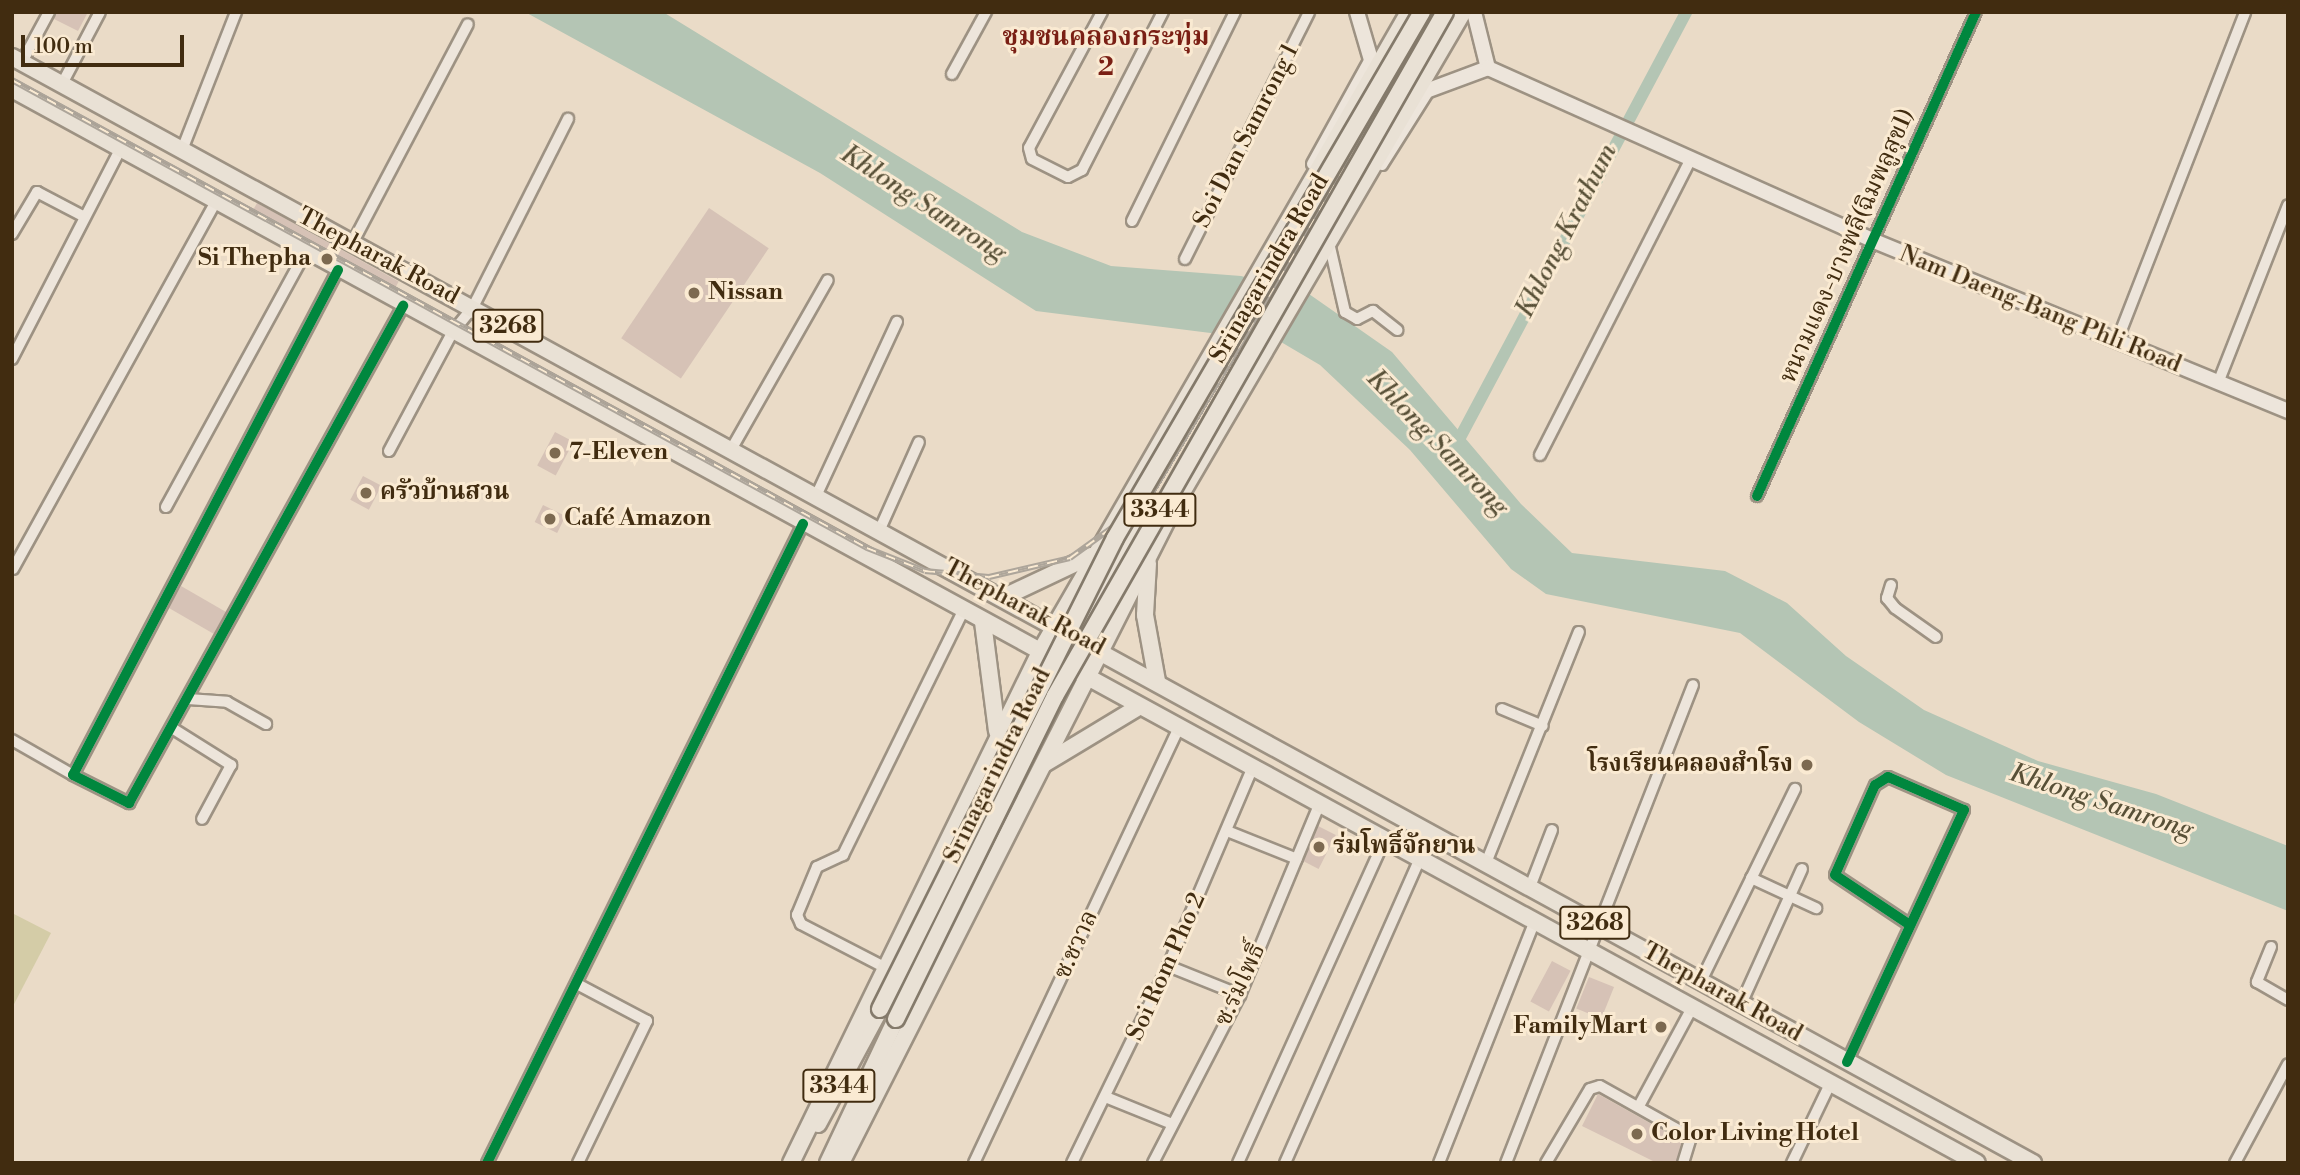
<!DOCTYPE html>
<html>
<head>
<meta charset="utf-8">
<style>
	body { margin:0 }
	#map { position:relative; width:2300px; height:1175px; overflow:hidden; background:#eadbc7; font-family:"Libre Bodoni","Noto Serif Thai",serif }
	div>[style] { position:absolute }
	.green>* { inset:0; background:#d4cca7 }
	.water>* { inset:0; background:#b4c5b4 }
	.canal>* { height:12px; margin:-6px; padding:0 6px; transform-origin:6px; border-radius:6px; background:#b4c5b4 }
	.building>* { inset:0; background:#d6c2b6; transform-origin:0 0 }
	.roads { filter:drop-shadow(2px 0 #9d9283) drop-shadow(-2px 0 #9d9283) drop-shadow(0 2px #9d9283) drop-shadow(0 -2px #9d9283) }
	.street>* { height:10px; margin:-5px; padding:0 5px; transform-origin:5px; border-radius:5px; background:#ede5db }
	.secondary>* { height:14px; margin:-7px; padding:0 7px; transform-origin:7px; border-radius:7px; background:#ede5db }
	.primary>* { height:16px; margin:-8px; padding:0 8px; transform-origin:8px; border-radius:8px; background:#e9e1d5 }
	.rail>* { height:6px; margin-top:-3px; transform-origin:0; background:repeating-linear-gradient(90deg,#faead2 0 10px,#ada59a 0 20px); box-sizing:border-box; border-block:2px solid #ada59a }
	.bridges { filter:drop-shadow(2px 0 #847a6b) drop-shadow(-2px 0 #847a6b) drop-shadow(0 2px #847a6b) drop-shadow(0 -2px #847a6b) }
	.primary-bridge>* { height:16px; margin:-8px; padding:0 8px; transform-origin:8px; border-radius:8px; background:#e9e1d5 }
	.cycleway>* { height:10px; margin:-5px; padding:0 5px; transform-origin:5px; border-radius:5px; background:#00873e }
	.dots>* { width:19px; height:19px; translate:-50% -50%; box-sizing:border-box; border:4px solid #faead2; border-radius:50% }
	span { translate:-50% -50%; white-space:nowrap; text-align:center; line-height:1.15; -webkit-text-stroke:6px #faead2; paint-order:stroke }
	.shield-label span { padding:2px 5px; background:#faead2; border:2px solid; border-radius:5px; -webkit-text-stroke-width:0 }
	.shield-label { font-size:23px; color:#412c10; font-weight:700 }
	.street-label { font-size:24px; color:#412c10 }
	.poi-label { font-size:24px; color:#412c10; font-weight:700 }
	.right { translate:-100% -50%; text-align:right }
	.left { translate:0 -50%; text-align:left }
	.neighbourhood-label { font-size:26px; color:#7a1f14; font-weight:700 }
	.water-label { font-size:26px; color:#585037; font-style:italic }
	.frame { position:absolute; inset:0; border:14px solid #412c10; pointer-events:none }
	.scale { position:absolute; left:21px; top:35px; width:163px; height:32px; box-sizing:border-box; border:4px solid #412c10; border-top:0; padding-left:9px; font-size:21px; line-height:24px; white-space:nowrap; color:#412c10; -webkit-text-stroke:5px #faead2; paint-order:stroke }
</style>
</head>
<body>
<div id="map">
	<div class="green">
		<div style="clip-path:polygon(12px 913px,51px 933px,12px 1008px)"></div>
	</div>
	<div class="water">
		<div style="clip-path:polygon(525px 12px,663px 12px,1022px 232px,1111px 266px,1241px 276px,1309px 294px,1392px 352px,1521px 504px,1572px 553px,1725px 571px,1787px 603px,1846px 656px,1924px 710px,2038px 761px,2156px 794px,2288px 846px,2288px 911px,1946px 775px,1859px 722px,1740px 633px,1546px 594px,1511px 569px,1410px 450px,1320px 365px,1281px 342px,1036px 311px,820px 173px)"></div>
	</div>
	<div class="canal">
		<div style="left:1455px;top:447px;width:493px;rotate:-62deg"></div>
	</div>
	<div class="building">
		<div style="clip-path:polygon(57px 12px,88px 12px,78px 31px,54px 19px)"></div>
		<div style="left:257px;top:203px;width:162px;height:7px;rotate:29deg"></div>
		<div style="left:709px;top:208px;width:72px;height:157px;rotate:34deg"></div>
		<div style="left:555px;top:432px;width:21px;height:38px;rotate:28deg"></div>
		<div style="left:363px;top:476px;width:21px;height:27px;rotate:28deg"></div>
		<div style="left:543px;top:505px;width:25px;height:19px;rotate:26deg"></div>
		<div style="left:181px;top:586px;width:52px;height:25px;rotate:30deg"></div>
		<div style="left:1318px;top:826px;width:20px;height:38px;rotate:27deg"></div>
		<div style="left:1552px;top:961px;width:21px;height:46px;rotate:28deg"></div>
		<div style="left:1589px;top:977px;width:27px;height:34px;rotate:22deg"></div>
		<div style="clip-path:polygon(1598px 1094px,1682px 1141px,1676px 1163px,1657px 1163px,1582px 1126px)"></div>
	</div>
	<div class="roads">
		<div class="street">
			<div style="left:1102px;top:12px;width:154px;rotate:118.2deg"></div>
			<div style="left:1029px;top:148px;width:11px;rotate:75deg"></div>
			<div style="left:1032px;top:159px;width:40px;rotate:26.6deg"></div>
			<div style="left:1068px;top:177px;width:16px;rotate:-27deg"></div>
			<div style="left:1082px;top:170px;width:178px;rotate:-62.9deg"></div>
			<div style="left:22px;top:62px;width:57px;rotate:-61.6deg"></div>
			<div style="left:952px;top:74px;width:71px;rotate:-61.3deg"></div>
			<div style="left:62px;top:84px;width:81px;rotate:-62.2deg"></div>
			<div style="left:182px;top:150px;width:148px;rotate:-68.6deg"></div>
			<div style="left:1312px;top:164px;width:122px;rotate:-61.1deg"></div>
			<div style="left:1382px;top:165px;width:90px;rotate:-57.7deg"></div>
			<div style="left:1132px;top:221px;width:233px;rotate:-63.8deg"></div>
			<div style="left:12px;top:234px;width:49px;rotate:-59.2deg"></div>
			<div style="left:37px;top:192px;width:52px;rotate:27.6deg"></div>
			<div style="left:353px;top:242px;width:246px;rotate:-62.2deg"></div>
			<div style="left:1330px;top:247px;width:67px;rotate:77deg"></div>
			<div style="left:1345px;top:312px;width:14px;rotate:30deg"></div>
			<div style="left:1357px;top:319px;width:18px;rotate:-27deg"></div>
			<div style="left:1373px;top:311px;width:31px;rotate:38deg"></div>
			<div style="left:1185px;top:259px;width:276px;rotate:-63.3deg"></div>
			<div style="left:338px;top:270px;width:570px;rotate:117.69deg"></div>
			<div style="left:73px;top:775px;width:63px;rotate:26.6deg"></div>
			<div style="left:129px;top:803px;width:568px;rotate:-61.13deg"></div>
			<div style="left:2117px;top:341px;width:353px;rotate:-68.7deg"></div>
			<div style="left:12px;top:359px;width:237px;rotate:-62.7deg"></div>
			<div style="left:2218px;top:383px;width:191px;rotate:-68.5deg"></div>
			<div style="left:732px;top:448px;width:193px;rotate:-60.3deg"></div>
			<div style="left:389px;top:451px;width:134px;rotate:-61.9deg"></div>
			<div style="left:452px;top:333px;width:33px;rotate:-51deg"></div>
			<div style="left:473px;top:307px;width:211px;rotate:-63.2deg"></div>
			<div style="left:1540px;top:455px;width:331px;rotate:-63deg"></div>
			<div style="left:817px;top:494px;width:190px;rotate:-65.1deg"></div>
			<div style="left:1757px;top:496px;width:531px;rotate:-65.65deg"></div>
			<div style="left:166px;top:507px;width:292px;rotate:-61.3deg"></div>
			<div style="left:880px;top:529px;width:95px;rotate:-65.9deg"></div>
			<div style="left:13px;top:569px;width:420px;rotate:-61.1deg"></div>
			<div style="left:1891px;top:585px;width:14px;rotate:107deg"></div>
			<div style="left:1887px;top:598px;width:13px;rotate:51deg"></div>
			<div style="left:1895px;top:608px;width:50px;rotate:35.3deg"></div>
			<div style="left:188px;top:699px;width:39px;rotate:4deg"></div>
			<div style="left:227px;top:702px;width:45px;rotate:29.4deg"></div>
			<div style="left:1502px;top:709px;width:44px;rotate:22.5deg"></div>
			<div style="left:172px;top:728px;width:70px;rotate:32.1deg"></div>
			<div style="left:231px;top:765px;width:61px;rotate:118.2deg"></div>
			<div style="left:12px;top:740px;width:70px;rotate:29.8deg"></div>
			<div style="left:1227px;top:831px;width:75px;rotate:21.8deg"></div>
			<div style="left:1486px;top:863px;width:249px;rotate:-68.1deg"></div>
			<div style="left:1751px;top:878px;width:72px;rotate:24.8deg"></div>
			<div style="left:1530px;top:887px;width:61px;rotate:-68.9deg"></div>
			<div style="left:2271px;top:947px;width:38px;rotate:112deg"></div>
			<div style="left:2257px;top:982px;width:36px;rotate:30deg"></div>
			<div style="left:1168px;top:966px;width:78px;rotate:21.9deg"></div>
			<div style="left:886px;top:968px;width:96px;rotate:-152.6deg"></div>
			<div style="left:801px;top:924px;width:10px;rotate:-114deg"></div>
			<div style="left:797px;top:915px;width:52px;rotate:-67.4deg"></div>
			<div style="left:817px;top:867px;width:29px;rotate:-25deg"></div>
			<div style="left:843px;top:855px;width:272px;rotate:-63.8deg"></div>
			<div style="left:1701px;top:981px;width:214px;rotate:-63.9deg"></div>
			<div style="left:1741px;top:1004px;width:148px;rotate:-65.7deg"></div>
			<div style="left:1847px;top:1062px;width:278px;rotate:-65.1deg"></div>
			<div style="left:1964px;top:810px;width:83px;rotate:-156.5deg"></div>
			<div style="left:1888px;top:777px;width:15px;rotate:148deg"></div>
			<div style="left:1875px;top:785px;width:98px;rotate:114deg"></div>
			<div style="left:1835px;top:875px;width:87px;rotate:33.7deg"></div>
			<div style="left:1108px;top:1098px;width:69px;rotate:22.1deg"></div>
			<div style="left:1639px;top:1106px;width:111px;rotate:-61.6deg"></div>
			<div style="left:487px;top:1163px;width:713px;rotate:-63.69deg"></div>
			<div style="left:578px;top:1163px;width:158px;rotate:-64.1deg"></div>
			<div style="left:647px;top:1021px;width:77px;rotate:-152.1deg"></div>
			<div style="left:974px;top:1163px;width:482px;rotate:-64.8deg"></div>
			<div style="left:1072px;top:1163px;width:219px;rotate:-64deg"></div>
			<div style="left:1168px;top:966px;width:216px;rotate:-66.9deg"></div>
			<div style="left:1153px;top:1163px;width:189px;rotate:-62.6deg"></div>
			<div style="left:1240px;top:995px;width:208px;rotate:-67.4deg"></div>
			<div style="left:1238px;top:1163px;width:356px;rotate:-65.6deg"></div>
			<div style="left:1285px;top:1163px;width:334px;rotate:-66.1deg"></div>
			<div style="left:1439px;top:1163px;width:260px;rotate:-68.4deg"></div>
			<div style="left:1506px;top:1163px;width:513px;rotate:-68.63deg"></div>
			<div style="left:1546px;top:1163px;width:86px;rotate:-59.3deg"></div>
			<div style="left:1590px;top:1089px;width:10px;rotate:-17deg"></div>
			<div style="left:1600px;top:1086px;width:104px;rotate:29.3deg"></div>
			<div style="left:1691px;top:1137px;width:27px;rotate:107deg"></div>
			<div style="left:1792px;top:1163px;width:88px;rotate:-64.3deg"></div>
			<div style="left:2235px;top:1163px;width:112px;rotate:-61.8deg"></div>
		</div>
		<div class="secondary">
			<div style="left:1357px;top:12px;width:60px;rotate:73.7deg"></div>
			<div style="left:1474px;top:12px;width:58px;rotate:76deg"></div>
			<div style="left:1418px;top:94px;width:75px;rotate:-20.4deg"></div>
			<div style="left:1488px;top:68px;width:423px;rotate:24.1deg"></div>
			<div style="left:1874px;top:241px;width:448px;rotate:22.3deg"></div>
		</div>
		<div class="primary">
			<div style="left:12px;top:57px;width:2304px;rotate:28.69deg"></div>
			<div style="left:12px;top:89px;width:2239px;rotate:28.66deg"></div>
			<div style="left:1148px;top:563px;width:52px;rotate:93.3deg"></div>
			<div style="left:1145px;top:615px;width:67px;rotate:79.7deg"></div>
			<div style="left:1002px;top:598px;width:98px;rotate:-25.3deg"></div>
			<div style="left:983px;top:622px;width:110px;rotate:82.7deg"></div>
			<div style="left:1057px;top:672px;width:179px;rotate:-61.7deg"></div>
			<div style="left:1044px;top:764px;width:112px;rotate:-31.1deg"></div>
			<div style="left:818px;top:1124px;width:131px;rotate:-61.7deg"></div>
			<div style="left:791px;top:1163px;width:568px;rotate:-64.02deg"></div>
			<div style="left:1040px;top:652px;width:739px;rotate:-60.03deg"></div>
			<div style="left:828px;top:1163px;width:159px;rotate:-64.7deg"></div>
			<div style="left:841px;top:1163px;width:737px;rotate:-63.12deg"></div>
			<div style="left:1174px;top:506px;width:572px;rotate:-59.67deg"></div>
		</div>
	</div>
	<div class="rail">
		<div style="left:12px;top:80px;width:975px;rotate:28.69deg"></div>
		<div style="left:867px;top:548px;width:62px;rotate:21.6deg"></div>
		<div style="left:925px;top:571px;width:64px;rotate:5.4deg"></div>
		<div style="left:989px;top:577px;width:83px;rotate:-13.2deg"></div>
		<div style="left:1070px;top:558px;width:94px;rotate:-35.9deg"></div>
		<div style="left:1146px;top:503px;width:571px;rotate:-59.35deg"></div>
	</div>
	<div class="bridges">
		<div class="primary-bridge">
			<div style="left:880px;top:1009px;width:526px;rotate:-63.48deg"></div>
			<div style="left:1115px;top:538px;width:609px;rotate:-59.73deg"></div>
			<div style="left:896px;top:1019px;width:360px;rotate:-63.8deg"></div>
			<div style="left:1055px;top:696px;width:787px;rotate:-60.31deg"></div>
		</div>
	</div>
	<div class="cycleway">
		<div style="left:338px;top:270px;width:570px;rotate:117.69deg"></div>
		<div style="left:73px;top:775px;width:63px;rotate:26.6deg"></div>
		<div style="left:129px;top:803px;width:568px;rotate:-61.13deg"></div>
		<div style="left:1757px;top:496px;width:531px;rotate:-65.65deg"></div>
		<div style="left:1847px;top:1062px;width:278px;rotate:-65.1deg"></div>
		<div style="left:1964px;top:810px;width:83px;rotate:-156.5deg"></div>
		<div style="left:1888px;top:777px;width:15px;rotate:148deg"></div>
		<div style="left:1875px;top:785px;width:98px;rotate:114deg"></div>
		<div style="left:1835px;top:875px;width:87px;rotate:33.7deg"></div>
		<div style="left:487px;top:1163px;width:713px;rotate:-63.69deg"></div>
	</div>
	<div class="dots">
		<div style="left:327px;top:259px;background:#7c6950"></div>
		<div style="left:694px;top:293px;background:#7c6950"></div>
		<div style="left:555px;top:453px;background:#7c6950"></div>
		<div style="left:366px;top:493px;background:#7c6950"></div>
		<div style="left:550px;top:519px;background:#7c6950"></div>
		<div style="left:1807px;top:765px;background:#7c6950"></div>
		<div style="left:1319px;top:847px;background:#7c6950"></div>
		<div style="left:1661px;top:1027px;background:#7c6950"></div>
		<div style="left:1637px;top:1134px;background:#7c6950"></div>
	</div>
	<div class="shield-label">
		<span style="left:508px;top:326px">3268</span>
		<span style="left:1160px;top:510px">3344</span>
		<span style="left:1595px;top:923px">3268</span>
		<span style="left:839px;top:1086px">3344</span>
	</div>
	<div class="street-label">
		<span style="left:1247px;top:136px;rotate:-63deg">Soi Dan Samrong 1</span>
		<span style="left:1848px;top:246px;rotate:-66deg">หนามแดง-บางพลี(ฉิมพลูสุข1)</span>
		<span style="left:378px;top:257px;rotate:28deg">Thepharak Road</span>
		<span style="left:1270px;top:269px;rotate:-60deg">Srinagarindra Road</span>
		<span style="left:2040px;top:310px;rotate:22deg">Nam Daeng-Bang Phli Road</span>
		<span style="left:1024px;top:608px;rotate:28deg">Thepharak Road</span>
		<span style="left:998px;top:766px;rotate:-64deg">Srinagarindra Road</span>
		<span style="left:1077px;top:945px;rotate:-65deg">ซ.ชวาล</span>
		<span style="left:1167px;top:967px;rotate:-66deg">Soi Rom Pho 2</span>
		<span style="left:1241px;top:985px;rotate:-65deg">ซ.ร่มโพธิ์</span>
		<span style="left:1722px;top:993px;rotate:29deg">Thepharak Road</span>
	</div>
	<div class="poi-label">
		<span class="right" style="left:311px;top:259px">Si Thepha</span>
		<span class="left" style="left:708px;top:293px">Nissan</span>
		<span class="left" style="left:569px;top:453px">7-Eleven</span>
		<span class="left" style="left:380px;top:493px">ครัวบ้านสวน</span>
		<span class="left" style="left:564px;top:519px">Café Amazon</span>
		<span class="right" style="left:1793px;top:765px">โรงเรียนคลองสำโรง</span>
		<span class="left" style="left:1333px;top:847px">ร่มโพธิ์จักยาน</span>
		<span class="right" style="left:1647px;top:1027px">FamilyMart</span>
		<span class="left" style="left:1651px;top:1134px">Color Living Hotel</span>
	</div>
	<div class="neighbourhood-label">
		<span style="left:1106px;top:53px">ชุมชนคลองกระทุ่ม<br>2</span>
	</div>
	<div class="water-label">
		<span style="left:923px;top:204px;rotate:33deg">Khlong Samrong</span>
		<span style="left:1567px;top:231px;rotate:-63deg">Khlong Krathum</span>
		<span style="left:1437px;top:443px;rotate:46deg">Khlong Samrong</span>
		<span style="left:2101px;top:802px;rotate:18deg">Khlong Samrong</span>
	</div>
	<div class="frame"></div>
	<div class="scale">100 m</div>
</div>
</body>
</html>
